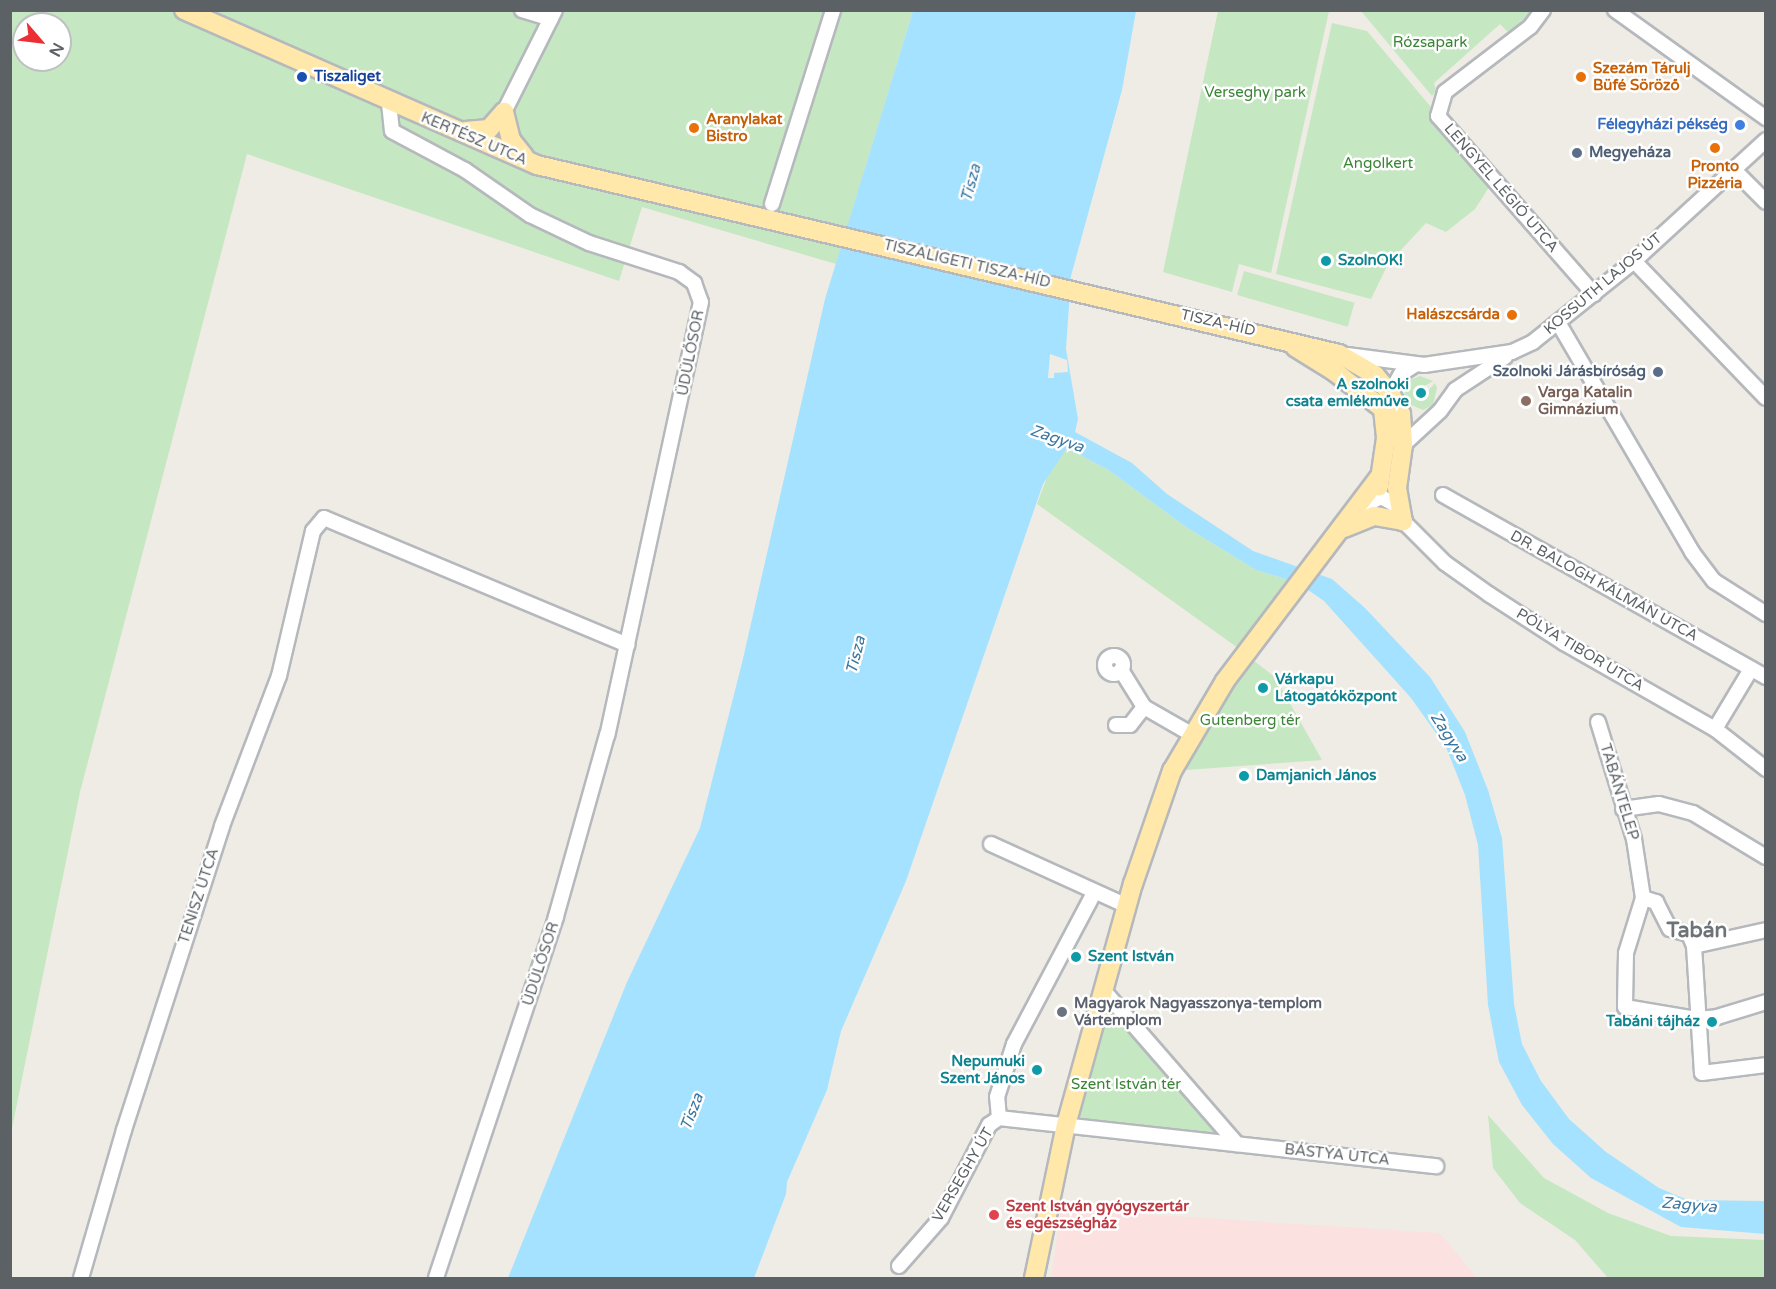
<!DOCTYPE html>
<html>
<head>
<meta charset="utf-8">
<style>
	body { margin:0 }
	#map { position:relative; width:1776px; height:1289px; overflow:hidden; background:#efece5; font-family:"Varela Round",sans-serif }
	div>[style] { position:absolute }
	.medical>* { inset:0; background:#fce1e1 }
	.green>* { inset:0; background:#c5e7c1; transform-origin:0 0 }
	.water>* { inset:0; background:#a5e2ff }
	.pier>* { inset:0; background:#efece5 }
	.roads { filter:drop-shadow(2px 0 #b5b8bc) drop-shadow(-2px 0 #b5b8bc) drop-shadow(0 2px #b5b8bc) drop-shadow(0 -2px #b5b8bc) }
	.minor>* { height:14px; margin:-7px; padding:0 7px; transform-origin:7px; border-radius:7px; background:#fff }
	.minor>.ring { margin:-7px; padding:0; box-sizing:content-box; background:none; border:14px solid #fff; border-radius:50% }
	.major>* { height:18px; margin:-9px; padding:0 9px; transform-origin:9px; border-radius:9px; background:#ffe8aa }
	.dots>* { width:16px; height:16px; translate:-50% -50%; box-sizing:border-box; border:3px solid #fff; border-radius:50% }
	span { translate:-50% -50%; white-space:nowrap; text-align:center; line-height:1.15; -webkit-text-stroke:5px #fff; paint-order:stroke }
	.park-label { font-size:15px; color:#398534 }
	.food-label { font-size:15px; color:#c56008; font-weight:700 }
	.left { translate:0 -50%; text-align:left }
	.right { translate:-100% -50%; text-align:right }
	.transit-label { font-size:15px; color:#164399; font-weight:700 }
	.shop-label { font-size:15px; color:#366cbe; font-weight:700 }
	.street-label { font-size:15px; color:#5c6165 }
	.service-label { font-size:15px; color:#4e5e75; font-weight:700 }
	.culture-label { font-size:15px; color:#0d838f; font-weight:700 }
	.education-label { font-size:15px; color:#785e54; font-weight:700 }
	.worship-label { font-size:15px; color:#5b616d; font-weight:700 }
	.health-label { font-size:15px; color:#be3a42; font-weight:700 }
	.water-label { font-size:16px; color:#3b77a1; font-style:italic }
	.district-label { font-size:21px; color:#6d7377; font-weight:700 }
	.frame { position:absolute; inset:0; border:12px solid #5c6165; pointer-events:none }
	.north { position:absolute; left:12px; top:12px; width:60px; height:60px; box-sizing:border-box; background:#fff; border:2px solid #bec0c1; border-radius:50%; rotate:118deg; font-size:16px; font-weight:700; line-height:24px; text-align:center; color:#5c6165 }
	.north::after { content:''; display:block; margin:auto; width:21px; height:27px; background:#eb2f35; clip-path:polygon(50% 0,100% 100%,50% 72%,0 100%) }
</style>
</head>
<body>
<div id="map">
	<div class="medical">
		<div style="clip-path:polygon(1061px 1209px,1440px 1233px,1477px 1278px,1051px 1278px)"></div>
	</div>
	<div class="green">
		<div style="clip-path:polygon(evenodd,10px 11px,913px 11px,836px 264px,642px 207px,619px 281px,247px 154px,80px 792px,11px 1133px,10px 11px,24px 24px,60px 24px,60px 60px,24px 60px,24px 24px)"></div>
		<div style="clip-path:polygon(1218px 11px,1329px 11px,1271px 273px,1239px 264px,1232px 292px,1163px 272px)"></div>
		<div style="clip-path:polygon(1361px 11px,1532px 11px,1509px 33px,1500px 24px,1434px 83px,1436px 91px,1432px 96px)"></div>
		<div style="clip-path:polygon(1332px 23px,1367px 31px,1493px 181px,1475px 209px,1446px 232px,1426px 223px,1388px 264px,1371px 299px,1276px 274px)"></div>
		<div style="left:1244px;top:271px;width:115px;height:25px;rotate:16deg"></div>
		<div style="clip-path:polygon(1420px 376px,1433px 381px,1414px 392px,1421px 399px,1435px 383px,1437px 388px,1433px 405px,1423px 410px,1409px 404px,1404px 395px,1410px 380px)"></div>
		<div style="clip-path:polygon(1067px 448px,1110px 471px,1186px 527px,1256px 570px,1298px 583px,1245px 654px,1275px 677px,1322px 760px,1172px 771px,1245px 653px,1037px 504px,1050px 469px)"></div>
		<div style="clip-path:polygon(1104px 991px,1237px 1144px,1066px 1125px)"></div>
		<div style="clip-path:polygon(1488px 1115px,1544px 1178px,1608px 1213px,1671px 1236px,1765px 1240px,1765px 1278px,1608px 1278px,1575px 1240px,1520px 1203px,1493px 1168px)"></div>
	</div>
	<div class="water">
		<div style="clip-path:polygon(913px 11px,1136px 11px,1122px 90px,1071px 276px,1066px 349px,1078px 419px,1075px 432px,1132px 463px,1167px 494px,1253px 551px,1332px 579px,1365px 608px,1430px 677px,1465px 732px,1488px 790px,1502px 838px,1514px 1004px,1522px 1044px,1541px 1081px,1569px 1119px,1606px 1152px,1659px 1188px,1688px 1200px,1765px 1201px,1765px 1234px,1681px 1227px,1591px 1178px,1553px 1144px,1522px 1105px,1499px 1062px,1488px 1005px,1478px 845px,1465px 795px,1446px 747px,1411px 698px,1324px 601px,1298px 583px,1256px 570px,1186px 527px,1110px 471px,1067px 448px,1043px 484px,906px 881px,841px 1031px,827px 1090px,787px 1182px,786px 1194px,754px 1278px,508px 1278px,627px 982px,700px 828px,742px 663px,825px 299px)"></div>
	</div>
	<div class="pier">
		<div style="clip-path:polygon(1050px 354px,1067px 360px,1068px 372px,1054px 373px,1054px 378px,1048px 378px)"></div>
	</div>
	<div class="roads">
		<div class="minor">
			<div style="left:522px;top:10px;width:30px;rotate:17deg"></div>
			<div style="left:1543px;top:10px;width:21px;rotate:127deg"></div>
			<div style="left:1530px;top:27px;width:107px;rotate:142.6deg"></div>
			<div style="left:1445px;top:92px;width:25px;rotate:106deg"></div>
			<div style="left:1438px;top:116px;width:237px;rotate:48.8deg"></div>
			<div style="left:1615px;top:10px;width:186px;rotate:35.6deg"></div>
			<div style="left:389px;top:103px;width:28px;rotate:84deg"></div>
			<div style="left:392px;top:131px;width:83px;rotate:28.1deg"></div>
			<div style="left:465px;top:170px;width:79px;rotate:34.7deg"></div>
			<div style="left:530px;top:215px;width:65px;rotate:25.4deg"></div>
			<div style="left:589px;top:243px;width:95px;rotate:17.9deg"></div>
			<div style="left:679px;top:272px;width:19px;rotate:36deg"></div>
			<div style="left:694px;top:283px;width:20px;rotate:70deg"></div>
			<div style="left:701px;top:302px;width:443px;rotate:102.2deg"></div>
			<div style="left:607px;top:735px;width:189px;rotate:105.7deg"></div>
			<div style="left:556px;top:917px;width:380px;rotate:108.4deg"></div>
			<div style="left:504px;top:112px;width:114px;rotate:-63.4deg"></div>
			<div style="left:1734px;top:170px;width:45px;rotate:45deg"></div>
			<div style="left:772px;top:204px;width:203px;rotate:-72.5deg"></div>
			<div style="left:1634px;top:261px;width:190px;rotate:46.1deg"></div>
			<div style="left:1559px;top:324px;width:264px;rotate:59.7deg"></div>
			<div style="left:1692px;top:552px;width:36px;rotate:53deg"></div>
			<div style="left:1714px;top:581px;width:62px;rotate:32.4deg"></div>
			<div style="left:1347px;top:355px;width:78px;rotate:7.4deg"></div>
			<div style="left:1424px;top:365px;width:89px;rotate:-8.4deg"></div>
			<div style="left:1512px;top:352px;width:23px;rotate:-25deg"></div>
			<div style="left:1533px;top:342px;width:129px;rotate:-38.7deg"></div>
			<div style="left:1634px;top:261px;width:179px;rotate:-42.5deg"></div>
			<div style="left:1387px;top:399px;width:29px;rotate:-61deg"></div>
			<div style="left:1401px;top:374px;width:17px;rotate:-33deg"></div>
			<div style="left:1403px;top:445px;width:50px;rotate:-42.6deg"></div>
			<div style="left:1440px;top:411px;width:26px;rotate:-54deg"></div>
			<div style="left:1455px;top:390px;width:60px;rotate:-33.4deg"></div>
			<div style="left:1443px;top:495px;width:371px;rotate:29.4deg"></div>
			<div style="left:1359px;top:508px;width:25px;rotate:-27deg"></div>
			<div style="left:1381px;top:497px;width:15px;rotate:28deg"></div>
			<div style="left:1394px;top:504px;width:19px;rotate:62deg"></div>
			<div style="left:1403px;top:521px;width:59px;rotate:45deg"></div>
			<div style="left:1445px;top:563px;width:55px;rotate:35.4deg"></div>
			<div style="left:1490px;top:595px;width:88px;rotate:33deg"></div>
			<div style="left:1564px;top:643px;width:174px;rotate:29.7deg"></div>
			<div style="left:1715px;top:729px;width:65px;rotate:38.1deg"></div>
			<div class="ring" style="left:1105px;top:656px;width:4px;height:4px"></div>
			<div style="left:1121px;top:670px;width:44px;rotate:58.1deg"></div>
			<div style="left:1144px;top:707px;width:54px;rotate:29.9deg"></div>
			<div style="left:1598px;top:722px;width:122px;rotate:72.9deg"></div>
			<div style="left:1634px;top:839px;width:60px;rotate:81.3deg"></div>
			<div style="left:1643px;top:898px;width:58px;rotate:107.2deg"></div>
			<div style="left:1626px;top:953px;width:54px;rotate:91.1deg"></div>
			<div style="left:1625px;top:1007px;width:72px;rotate:9.6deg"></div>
			<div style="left:1696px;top:1019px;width:21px;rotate:-5deg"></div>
			<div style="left:1717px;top:1017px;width:51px;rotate:-17deg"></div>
			<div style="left:1116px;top:725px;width:14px"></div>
			<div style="left:1130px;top:725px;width:23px;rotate:-52deg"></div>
			<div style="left:1715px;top:729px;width:70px;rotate:-59deg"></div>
			<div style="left:1623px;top:809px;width:36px;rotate:-8deg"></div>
			<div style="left:1659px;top:804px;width:35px;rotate:15deg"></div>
			<div style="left:1693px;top:813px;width:85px;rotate:31.1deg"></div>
			<div style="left:991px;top:844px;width:149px;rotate:24.5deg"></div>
			<div style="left:1643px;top:898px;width:14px;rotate:17deg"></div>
			<div style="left:1656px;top:902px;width:30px;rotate:63deg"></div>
			<div style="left:1670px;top:929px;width:20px;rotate:15deg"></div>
			<div style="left:1689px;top:934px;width:13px;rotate:67deg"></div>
			<div style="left:1694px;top:946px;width:127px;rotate:86.4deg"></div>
			<div style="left:1702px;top:1073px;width:64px;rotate:-7.1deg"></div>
			<div style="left:1694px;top:946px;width:74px;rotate:-12.5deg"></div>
			<div style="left:1104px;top:991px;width:203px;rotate:49deg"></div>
			<div style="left:999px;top:1118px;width:21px;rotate:-95deg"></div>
			<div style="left:997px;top:1097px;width:56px;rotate:-72.2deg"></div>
			<div style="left:1014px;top:1044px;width:171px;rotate:-62.1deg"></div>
			<div style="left:899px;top:1266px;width:64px;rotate:-48.8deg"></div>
			<div style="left:941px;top:1218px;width:105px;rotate:-62.7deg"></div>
			<div style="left:989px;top:1125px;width:12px;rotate:-35deg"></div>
			<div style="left:999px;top:1118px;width:440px;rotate:6.3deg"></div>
			<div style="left:81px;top:1278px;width:154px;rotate:-73.8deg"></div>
			<div style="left:124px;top:1130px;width:319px;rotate:-72.1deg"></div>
			<div style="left:222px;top:826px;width:160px;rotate:-69.2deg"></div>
			<div style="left:279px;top:676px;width:149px;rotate:-76.8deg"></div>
			<div style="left:313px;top:531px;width:17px;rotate:-50deg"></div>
			<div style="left:324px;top:518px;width:329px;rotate:22.7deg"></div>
		</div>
		<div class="major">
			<div style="left:184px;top:10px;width:386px;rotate:23.7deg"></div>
			<div style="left:537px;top:165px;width:824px;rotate:13.26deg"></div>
			<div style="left:1339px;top:354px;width:42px;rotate:30.3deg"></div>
			<div style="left:1375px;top:375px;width:23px;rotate:50deg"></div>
			<div style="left:1390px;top:393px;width:24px;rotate:62deg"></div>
			<div style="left:1401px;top:414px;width:31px;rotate:86deg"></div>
			<div style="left:1403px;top:445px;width:43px;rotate:97.9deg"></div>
			<div style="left:1397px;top:488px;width:34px;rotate:80deg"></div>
			<div style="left:1403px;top:521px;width:29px;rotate:-170deg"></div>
			<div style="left:1374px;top:516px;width:32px;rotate:158deg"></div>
			<div style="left:504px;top:112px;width:29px;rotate:76deg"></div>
			<div style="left:511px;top:140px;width:21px;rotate:51deg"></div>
			<div style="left:465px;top:131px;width:24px;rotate:-5deg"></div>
			<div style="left:489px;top:129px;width:23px;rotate:-49deg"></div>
			<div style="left:1295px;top:347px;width:47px;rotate:32deg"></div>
			<div style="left:1335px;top:372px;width:61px;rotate:37.6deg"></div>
			<div style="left:1383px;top:409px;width:29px;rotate:84deg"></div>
			<div style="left:1386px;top:438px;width:49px;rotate:98.3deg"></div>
			<div style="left:1034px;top:1278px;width:156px;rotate:-78.2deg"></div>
			<div style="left:1066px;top:1125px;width:250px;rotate:-74.5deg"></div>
			<div style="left:1133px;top:884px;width:120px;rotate:-71deg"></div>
			<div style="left:1172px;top:771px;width:104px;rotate:-59.5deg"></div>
			<div style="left:1225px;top:681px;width:257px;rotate:-52.9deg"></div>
		</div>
	</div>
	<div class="dots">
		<div style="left:302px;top:77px;background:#1a4fb4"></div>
		<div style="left:1581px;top:77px;background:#e8710a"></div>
		<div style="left:1740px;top:125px;background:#3f7fe0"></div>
		<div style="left:694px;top:128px;background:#e8710a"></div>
		<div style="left:1715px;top:148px;background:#e8710a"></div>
		<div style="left:1577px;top:153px;background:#5c6f8a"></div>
		<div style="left:1326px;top:261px;background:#0f9aa8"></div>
		<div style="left:1512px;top:315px;background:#e8710a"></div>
		<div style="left:1658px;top:372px;background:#5c6f8a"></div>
		<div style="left:1421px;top:393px;background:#0f9aa8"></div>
		<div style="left:1526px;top:401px;background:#8d6e63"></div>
		<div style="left:1263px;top:688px;background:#0f9aa8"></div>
		<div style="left:1244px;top:776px;background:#0f9aa8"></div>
		<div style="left:1076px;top:957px;background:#0f9aa8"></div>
		<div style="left:1062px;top:1012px;background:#6b7280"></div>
		<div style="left:1712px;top:1022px;background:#0f9aa8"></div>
		<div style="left:1037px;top:1070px;background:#0f9aa8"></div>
		<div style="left:994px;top:1215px;background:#e0444e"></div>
	</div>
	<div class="park-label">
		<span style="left:1430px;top:43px">Rózsapark</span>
		<span style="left:1255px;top:93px">Verseghy park</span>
		<span style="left:1378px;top:164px">Angolkert</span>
		<span style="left:1250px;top:721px">Gutenberg tér</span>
		<span style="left:1126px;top:1085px">Szent István tér</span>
	</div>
	<div class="food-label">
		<span class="left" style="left:1593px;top:77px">Szezám Tárulj<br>Büfé Söröző</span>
		<span class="left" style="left:706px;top:128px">Aranylakat<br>Bistro</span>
		<span style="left:1715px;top:175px">Pronto<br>Pizzéria</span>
		<span class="right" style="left:1500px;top:315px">Halászcsárda</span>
	</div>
	<div class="transit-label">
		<span class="left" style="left:314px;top:77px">Tiszaliget</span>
	</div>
	<div class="shop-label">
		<span class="right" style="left:1728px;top:125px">Félegyházi pékség</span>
	</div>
	<div class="street-label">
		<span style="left:474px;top:139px;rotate:23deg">KERTÉSZ UTCA</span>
		<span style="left:1501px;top:188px;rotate:49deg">LENGYEL LÉGIÓ UTCA</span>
		<span style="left:967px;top:264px;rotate:13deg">TISZALIGETI TISZA-HÍD</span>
		<span style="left:1603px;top:284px;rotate:-40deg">KOSSUTH LAJOS ÚT</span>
		<span style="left:1218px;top:323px;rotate:13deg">TISZA-HÍD</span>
		<span style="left:691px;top:353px;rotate:-79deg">ÜDÜLŐSOR</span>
		<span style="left:1604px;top:586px;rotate:29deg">DR. BALOGH KÁLMÁN UTCA</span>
		<span style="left:1580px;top:650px;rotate:31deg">PÓLYA TIBOR UTCA</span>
		<span style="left:1619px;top:792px;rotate:73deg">TABÁNTELEP</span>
		<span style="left:199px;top:896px;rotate:-72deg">TENISZ UTCA</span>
		<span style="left:541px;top:964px;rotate:-72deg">ÜDÜLŐSOR</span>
		<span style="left:1337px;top:1155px;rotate:6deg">BÁSTYA UTCA</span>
		<span style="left:963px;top:1175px;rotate:-60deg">VERSEGHY ÚT</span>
	</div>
	<div class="service-label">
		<span class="left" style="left:1589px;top:153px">Megyeháza</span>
		<span class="right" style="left:1646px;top:372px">Szolnoki Járásbíróság</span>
	</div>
	<div class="culture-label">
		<span class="left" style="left:1338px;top:261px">SzolnOK!</span>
		<span class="right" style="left:1409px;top:393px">A szolnoki<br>csata emlékműve</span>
		<span class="left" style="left:1275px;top:688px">Várkapu<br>Látogatóközpont</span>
		<span class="left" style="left:1256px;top:776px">Damjanich János</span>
		<span class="left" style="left:1088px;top:957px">Szent István</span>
		<span class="right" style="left:1700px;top:1022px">Tabáni tájház</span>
		<span class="right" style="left:1025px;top:1070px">Nepumuki<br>Szent János</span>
	</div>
	<div class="education-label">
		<span class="left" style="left:1538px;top:401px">Varga Katalin<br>Gimnázium</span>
	</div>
	<div class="worship-label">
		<span class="left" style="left:1074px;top:1012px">Magyarok Nagyasszonya-templom<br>Vártemplom</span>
	</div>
	<div class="health-label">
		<span class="left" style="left:1006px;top:1215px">Szent István gyógyszertár<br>és egészségház</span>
	</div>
	<div class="water-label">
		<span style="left:971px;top:183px;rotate:-75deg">Tisza</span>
		<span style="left:1057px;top:439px;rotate:19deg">Zagyva</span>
		<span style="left:856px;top:655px;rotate:-76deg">Tisza</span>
		<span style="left:1449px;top:737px;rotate:57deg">Zagyva</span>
		<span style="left:692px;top:1112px;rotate:-69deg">Tisza</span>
		<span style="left:1689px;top:1205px;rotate:5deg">Zagyva</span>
	</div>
	<div class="district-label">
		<span style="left:1697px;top:931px">Tabán</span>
	</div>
	<div class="frame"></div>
	<div class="north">N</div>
</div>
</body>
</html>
